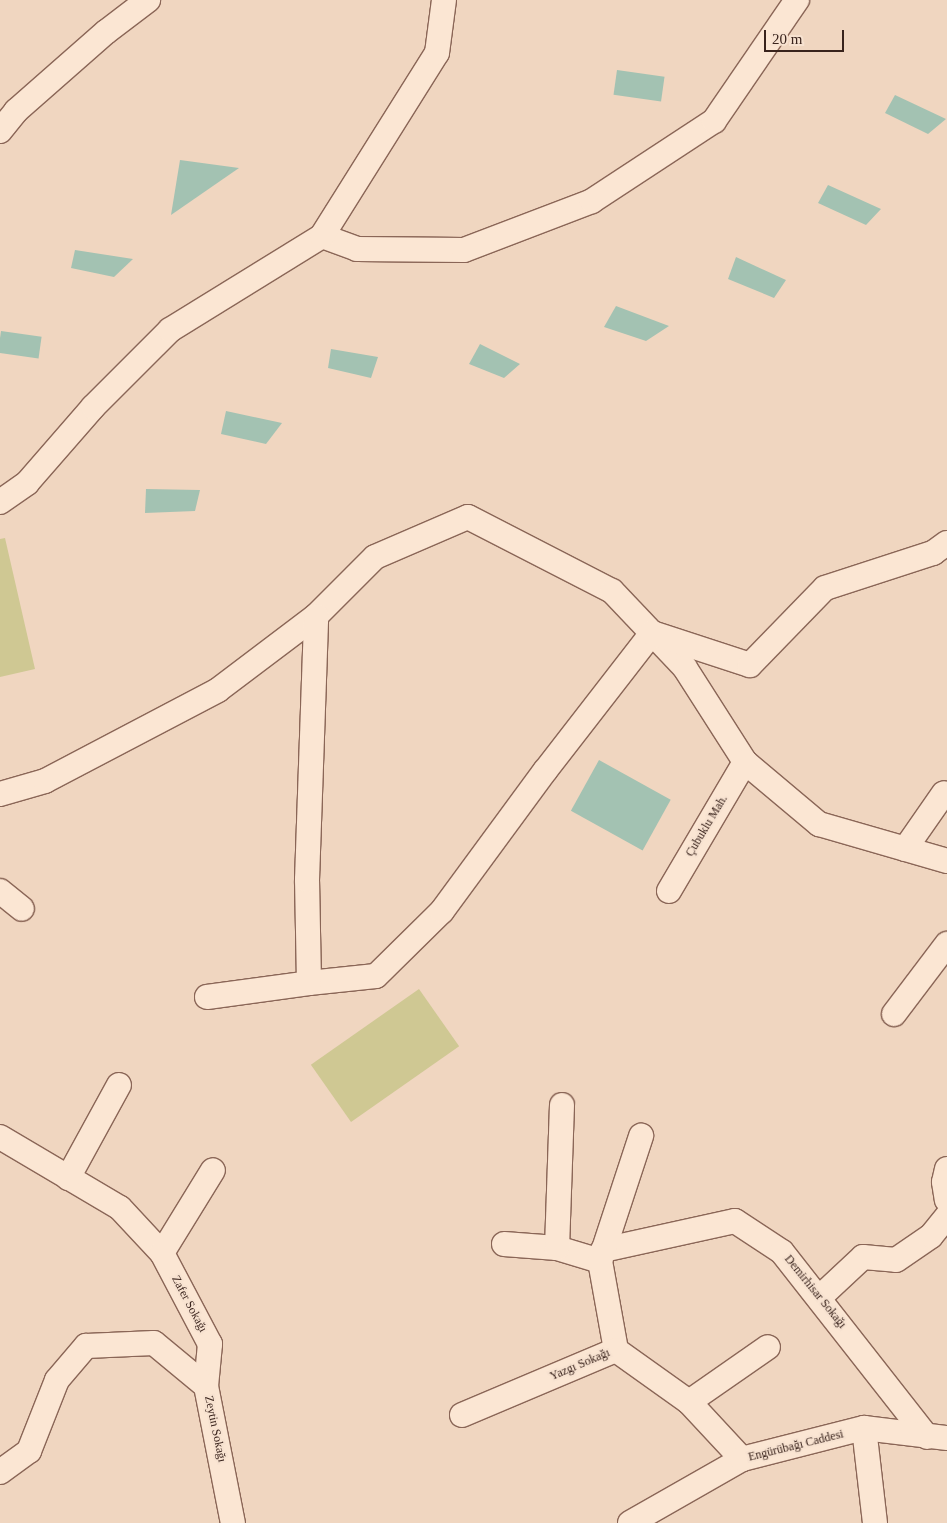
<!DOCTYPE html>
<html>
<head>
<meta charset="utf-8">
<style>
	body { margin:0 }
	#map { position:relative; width:947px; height:1523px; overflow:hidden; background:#f0d6c0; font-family:Georgia,serif }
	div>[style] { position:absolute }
	.green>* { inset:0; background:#cfc893; transform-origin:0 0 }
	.water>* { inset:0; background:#a3c2b2; transform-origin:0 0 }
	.roads { filter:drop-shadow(1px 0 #8a6657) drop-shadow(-1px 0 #8a6657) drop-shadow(0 1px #8a6657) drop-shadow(0 -1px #8a6657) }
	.minor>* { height:24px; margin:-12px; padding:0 12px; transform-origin:12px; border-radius:12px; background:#fbe6d3 }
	span { translate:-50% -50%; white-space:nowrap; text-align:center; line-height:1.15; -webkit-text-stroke:4px #f7e2d0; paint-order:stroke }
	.street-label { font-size:12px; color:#39231c }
	.scale { position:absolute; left:764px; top:30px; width:80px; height:22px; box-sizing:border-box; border:2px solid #39231c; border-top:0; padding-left:6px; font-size:15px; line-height:18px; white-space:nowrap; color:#39231c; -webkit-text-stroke:4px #f7e2d0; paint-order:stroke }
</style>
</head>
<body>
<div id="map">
	<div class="green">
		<div style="clip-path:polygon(5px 538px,35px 669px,0 677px,0 539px)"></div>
		<div style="left:419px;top:989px;width:70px;height:132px;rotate:55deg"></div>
	</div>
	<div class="water">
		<div style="left:617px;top:70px;width:48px;height:25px;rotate:8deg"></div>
		<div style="clip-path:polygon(895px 95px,946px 119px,928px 134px,885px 113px)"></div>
		<div style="clip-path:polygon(180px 160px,239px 168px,171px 215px)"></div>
		<div style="clip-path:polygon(828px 185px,881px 209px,866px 225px,818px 203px)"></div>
		<div style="clip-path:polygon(75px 250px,133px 259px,114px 277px,71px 268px)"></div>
		<div style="clip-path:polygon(736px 257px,786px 280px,774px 298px,728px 279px)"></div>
		<div style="clip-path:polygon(616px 306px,669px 326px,646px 341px,604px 327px)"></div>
		<div style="left:1px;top:331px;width:41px;height:22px;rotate:8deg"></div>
		<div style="clip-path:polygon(480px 344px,520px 364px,504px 378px,469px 364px)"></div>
		<div style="clip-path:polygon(331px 349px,378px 357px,371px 378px,328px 368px)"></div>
		<div style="clip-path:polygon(226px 411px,282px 423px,266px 444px,221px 434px)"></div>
		<div style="clip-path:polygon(146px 489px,200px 490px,195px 511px,145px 513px)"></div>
		<div style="left:599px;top:760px;width:82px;height:58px;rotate:29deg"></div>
	</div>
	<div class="roads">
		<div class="minor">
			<div style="left:0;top:131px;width:26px;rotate:-51deg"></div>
			<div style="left:16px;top:111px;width:120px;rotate:-41.3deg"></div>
			<div style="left:106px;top:32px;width:53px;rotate:-37.3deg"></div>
			<div style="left:322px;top:236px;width:37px;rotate:20deg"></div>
			<div style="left:357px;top:249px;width:107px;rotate:0.5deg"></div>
			<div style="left:464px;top:250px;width:137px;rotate:-20.9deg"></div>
			<div style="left:592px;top:201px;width:146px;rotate:-33.3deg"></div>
			<div style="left:714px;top:121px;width:147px;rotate:-55.6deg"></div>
			<div style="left:0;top:502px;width:33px;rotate:-35deg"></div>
			<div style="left:27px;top:483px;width:101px;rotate:-49deg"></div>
			<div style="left:93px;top:407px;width:109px;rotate:-45deg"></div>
			<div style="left:170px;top:330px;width:179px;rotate:-31.7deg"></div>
			<div style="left:322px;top:236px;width:216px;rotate:-57.9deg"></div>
			<div style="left:437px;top:53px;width:53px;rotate:-82.5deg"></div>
			<div style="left:0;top:794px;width:47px;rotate:-16.1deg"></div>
			<div style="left:45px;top:781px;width:195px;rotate:-27.7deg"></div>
			<div style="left:218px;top:690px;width:123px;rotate:-37.1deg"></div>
			<div style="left:316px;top:616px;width:83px;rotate:-45deg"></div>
			<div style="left:375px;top:557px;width:101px;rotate:-23.3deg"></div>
			<div style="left:468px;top:517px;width:162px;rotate:27.2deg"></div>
			<div style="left:612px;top:591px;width:106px;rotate:46.5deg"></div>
			<div style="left:685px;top:668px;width:112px;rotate:57.4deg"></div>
			<div style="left:745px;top:762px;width:97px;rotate:40deg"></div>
			<div style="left:819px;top:824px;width:133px;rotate:16.1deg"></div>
			<div style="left:905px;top:849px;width:68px;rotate:-55.1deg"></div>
			<div style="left:0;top:891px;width:28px;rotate:39deg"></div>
			<div style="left:669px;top:891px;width:150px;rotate:-59.5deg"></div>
			<div style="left:309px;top:983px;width:67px;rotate:-6deg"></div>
			<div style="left:376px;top:976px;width:93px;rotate:-44.6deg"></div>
			<div style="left:442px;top:911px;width:174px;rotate:-53.7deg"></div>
			<div style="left:545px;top:771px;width:175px;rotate:-52.2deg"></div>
			<div style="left:652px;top:633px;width:103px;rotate:18.1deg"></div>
			<div style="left:750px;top:665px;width:107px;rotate:-45.8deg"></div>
			<div style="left:825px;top:588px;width:114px;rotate:-18deg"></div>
			<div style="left:933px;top:553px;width:17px;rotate:-36deg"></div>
			<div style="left:207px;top:997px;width:103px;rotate:-7.8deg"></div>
			<div style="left:309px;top:983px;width:103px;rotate:-91.1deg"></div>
			<div style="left:307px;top:880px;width:264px;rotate:-88deg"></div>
			<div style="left:894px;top:1014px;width:88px;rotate:-52.9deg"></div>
			<div style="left:0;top:1137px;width:139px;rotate:30.6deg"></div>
			<div style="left:120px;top:1208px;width:62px;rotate:47deg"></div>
			<div style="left:162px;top:1253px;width:103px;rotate:62.2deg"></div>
			<div style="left:210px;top:1344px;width:42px;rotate:95.4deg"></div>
			<div style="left:947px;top:1169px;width:13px;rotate:103deg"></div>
			<div style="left:944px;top:1182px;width:18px;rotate:81deg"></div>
			<div style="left:68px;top:1178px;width:106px;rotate:-61.3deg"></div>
			<div style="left:504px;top:1244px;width:53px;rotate:4.3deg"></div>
			<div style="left:557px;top:1248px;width:45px;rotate:16.8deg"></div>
			<div style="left:600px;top:1261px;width:90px;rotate:79.8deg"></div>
			<div style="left:557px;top:1248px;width:143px;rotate:-88deg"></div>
			<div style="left:603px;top:1250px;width:135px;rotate:-12.4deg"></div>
			<div style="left:735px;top:1221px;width:56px;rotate:33.4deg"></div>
			<div style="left:782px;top:1252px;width:235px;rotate:51.9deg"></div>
			<div style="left:162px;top:1253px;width:97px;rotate:-58.4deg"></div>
			<div style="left:600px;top:1261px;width:132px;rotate:-71.8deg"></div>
			<div style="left:819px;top:1298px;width:60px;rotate:-43deg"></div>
			<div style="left:863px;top:1257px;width:33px;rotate:5deg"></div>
			<div style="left:896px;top:1260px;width:42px;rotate:-34.4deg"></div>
			<div style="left:931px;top:1236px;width:26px;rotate:-51deg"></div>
			<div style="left:689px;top:1402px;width:96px;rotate:-34.8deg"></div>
			<div style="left:462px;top:1415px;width:167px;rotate:-22.9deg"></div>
			<div style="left:616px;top:1350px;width:90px;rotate:35.5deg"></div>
			<div style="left:689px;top:1402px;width:78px;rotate:47.1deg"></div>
			<div style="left:864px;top:1428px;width:96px;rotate:83.4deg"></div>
			<div style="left:0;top:1472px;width:36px;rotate:-36deg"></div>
			<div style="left:29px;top:1451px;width:76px;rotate:-68.5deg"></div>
			<div style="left:57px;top:1380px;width:45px;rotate:-49.5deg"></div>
			<div style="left:86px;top:1346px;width:68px;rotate:-2.5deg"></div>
			<div style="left:154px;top:1343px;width:67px;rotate:39.6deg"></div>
			<div style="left:206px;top:1386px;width:140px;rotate:78.9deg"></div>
			<div style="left:630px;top:1523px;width:129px;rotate:-29.7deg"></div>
			<div style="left:742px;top:1459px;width:126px;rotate:-14.3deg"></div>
			<div style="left:864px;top:1428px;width:84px;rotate:6.9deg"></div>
		</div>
	</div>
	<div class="street-label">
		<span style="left:707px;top:826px;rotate:-59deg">Çubuklu Mah.</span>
		<span style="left:815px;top:1292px;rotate:51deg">Demirhisar Sokağı</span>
		<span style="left:189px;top:1304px;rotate:62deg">Zafer Sokağı</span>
		<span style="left:580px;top:1365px;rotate:-23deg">Yazgı Sokağı</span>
		<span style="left:215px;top:1429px;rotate:78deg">Zeytin Sokağı</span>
		<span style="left:796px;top:1446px;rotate:-14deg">Engürübağı Caddesi</span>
	</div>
	<div class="scale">20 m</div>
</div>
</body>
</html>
